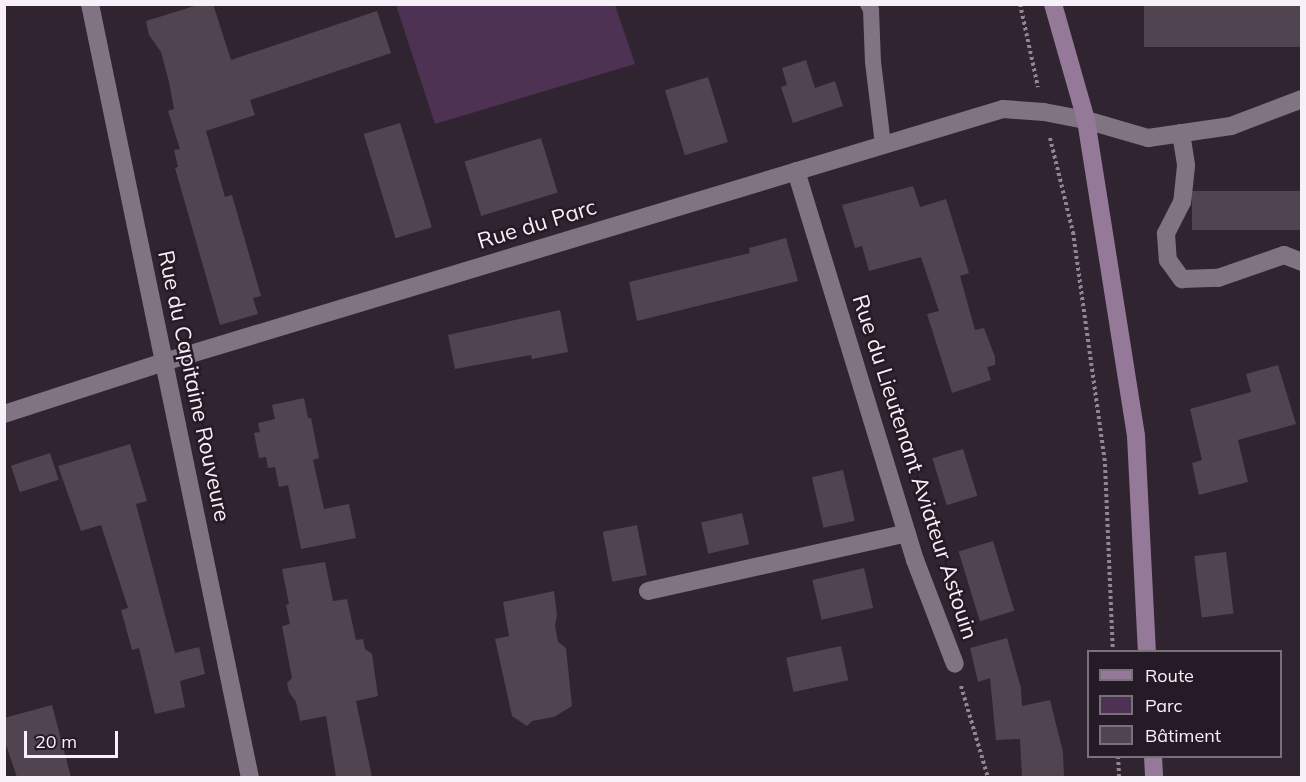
<!DOCTYPE html>
<html>
<head>
<meta charset="utf-8">
<style>
	body { margin:0 }
	#map { position:relative; width:1306px; height:782px; overflow:hidden; background:#2f2430; font-family:Mulish,sans-serif }
	div>[style] { position:absolute }
	.green>* { inset:0; background:#4e3253 }
	.building>* { inset:0; background:#504451; transform-origin:0 0 }
	.path>* { height:4px; margin-top:-2px; transform-origin:0; background:repeating-linear-gradient(90deg,#918792 0 3px,transparent 0 6px) }
	.lane>* { height:16px; margin:-8px; padding:0 8px; transform-origin:8px; border-radius:8px; background:#807482 }
	.street>* { height:18px; margin:-9px; padding:0 9px; transform-origin:9px; border-radius:9px; background:#807482 }
	.secondary>* { height:18px; margin:-9px; padding:0 9px; transform-origin:9px; border-radius:9px; background:#947a98 }
	span { translate:-50% -50%; white-space:nowrap; text-align:center; line-height:1.15; -webkit-text-stroke:5px #251b26; paint-order:stroke }
	.street-label { font-size:22px; color:#f8f0f8 }
	.frame { position:absolute; inset:0; border:6px solid #f8f0f8; pointer-events:none }
	.legend { position:absolute; left:1087px; top:650px; width:195px; height:108px; box-sizing:border-box; background:#251b26; border:2px solid #79707a; margin:0; padding:8px 10px; list-style:none; font-size:18px; color:#f8f0f8 }
	.legend li { display:flex; align-items:center; gap:12px; height:30px }
	.legend b { width:30px; border:2px solid #79707a }
	.scale { position:absolute; left:24px; top:731px; width:94px; height:27px; box-sizing:border-box; border:3px solid #f8f0f8; border-top:0; padding-left:8px; font-size:18px; line-height:21px; white-space:nowrap; color:#f8f0f8; -webkit-text-stroke:4px #251b26; paint-order:stroke }
</style>
</head>
<body>
<div id="map">
	<div class="green">
		<div style="clip-path:polygon(396px 5px,615px 5px,635px 64px,435px 124px)"></div>
	</div>
	<div class="building">
		<div style="clip-path:polygon(201px 4px,213px 4px,231px 60px,377px 11px,391px 53px,250px 100px,255px 115px,206px 131px,225px 197px,232px 195px,261px 296px,253px 298px,258px 314px,220px 325px,175px 168px,178px 167px,174px 150px,180px 149px,168px 111px,174px 109px,169px 82px,161px 52px,149px 35px,146px 21px)"></div>
		<div style="left:1302px;top:4px;width:43px;height:158px;rotate:90deg"></div>
		<div style="clip-path:polygon(806px 60px,815px 88px,835px 81px,843px 106px,793px 123px,781px 87px,787px 85px,782px 68px)"></div>
		<div style="left:708px;top:77px;width:68px;height:45px;rotate:73deg"></div>
		<div style="left:400px;top:123px;width:109px;height:38px;rotate:73deg"></div>
		<div style="left:541px;top:138px;width:57px;height:80px;rotate:73deg"></div>
		<div style="clip-path:polygon(913px 186px,920px 207px,946px 199px,969px 273px,960px 276px,975px 330px,984px 328px,995px 357px,995px 365px,987px 367px,991px 380px,952px 393px,927px 314px,939px 311px,921px 257px,869px 271px,862px 246px,855px 248px,842px 205px)"></div>
		<div style="left:1302px;top:191px;width:39px;height:110px;rotate:90deg"></div>
		<div style="clip-path:polygon(786px 238px,798px 281px,637px 321px,629px 282px,750px 253px,749px 248px)"></div>
		<div style="clip-path:polygon(560px 310px,568px 352px,532px 359px,531px 355px,455px 369px,448px 335px)"></div>
		<div style="clip-path:polygon(1278px 365px,1296px 424px,1238px 440px,1248px 482px,1199px 495px,1192px 463px,1202px 460px,1190px 409px,1251px 392px,1246px 374px)"></div>
		<div style="clip-path:polygon(304px 398px,308px 418px,311px 418px,319px 458px,313px 460px,324px 509px,349px 504px,356px 538px,301px 549px,288px 485px,279px 487px,275px 467px,268px 468px,266px 457px,259px 458px,254px 433px,260px 432px,258px 423px,275px 419px,272px 405px)"></div>
		<div style="clip-path:polygon(130px 444px,147px 501px,136px 504px,175px 653px,199px 647px,205px 674px,180px 681px,185px 707px,155px 714px,139px 648px,132px 650px,121px 610px,128px 608px,101px 525px,81px 531px,58px 466px)"></div>
		<div style="left:963px;top:449px;width:49px;height:32px;rotate:73deg"></div>
		<div style="left:50px;top:453px;width:28px;height:41px;rotate:72deg"></div>
		<div style="left:843px;top:470px;width:52px;height:32px;rotate:77deg"></div>
		<div style="left:742px;top:513px;width:32px;height:42px;rotate:77deg"></div>
		<div style="left:637px;top:525px;width:51px;height:35px;rotate:79deg"></div>
		<div style="left:993px;top:541px;width:73px;height:36px;rotate:73deg"></div>
		<div style="left:1226px;top:552px;width:62px;height:32px;rotate:83deg"></div>
		<div style="clip-path:polygon(325px 562px,333px 601px,347px 599px,356px 640px,363px 639px,365px 649px,372px 654px,378px 696px,356px 701px,372px 777px,336px 777px,326px 716px,300px 721px,296px 702px,289px 692px,287px 683px,292px 678px,282px 626px,290px 624px,286px 605px,289px 604px,282px 569px)"></div>
		<div style="left:864px;top:568px;width:41px;height:53px;rotate:77deg"></div>
		<div style="clip-path:polygon(554px 591px,557px 615px,555px 626px,558px 642px,566px 648px,572px 706px,554px 717px,532px 721px,527px 726px,512px 716px,495px 639px,509px 636px,503px 602px)"></div>
		<div style="clip-path:polygon(1007px 638px,1021px 688px,1022px 706px,1050px 700px,1063px 752px,1064px 777px,1022px 777px,1020px 739px,996px 740px,990px 678px,978px 682px,970px 648px)"></div>
		<div style="left:841px;top:646px;width:35px;height:56px;rotate:78deg"></div>
		<div style="clip-path:polygon(52px 705px,71px 777px,17px 777px,4px 739px,4px 718px)"></div>
	</div>
	<div class="path">
		<div style="left:1020px;top:4px;width:85px;rotate:77.8deg"></div>
		<div style="left:1050px;top:138px;width:97px;rotate:76.3deg"></div>
		<div style="left:1073px;top:232px;width:234px;rotate:82.1deg"></div>
		<div style="left:1105px;top:464px;width:188px;rotate:87.6deg"></div>
		<div style="left:961px;top:686px;width:96px;rotate:73.6deg"></div>
		<div style="left:1118px;top:756px;width:22px;rotate:87deg"></div>
	</div>
	<div class="lane">
		<div style="left:868px;top:4px;width:7px;rotate:63deg"></div>
		<div style="left:871px;top:10px;width:52px;rotate:87.8deg"></div>
		<div style="left:873px;top:62px;width:84px;rotate:83.1deg"></div>
	</div>
	<div class="street">
		<div style="left:90px;top:4px;width:790px;rotate:78.32deg"></div>
		<div style="left:1181px;top:133px;width:33px;rotate:81deg"></div>
		<div style="left:1186px;top:166px;width:36px;rotate:96deg"></div>
		<div style="left:1182px;top:202px;width:36px;rotate:117deg"></div>
		<div style="left:1166px;top:234px;width:26px;rotate:86deg"></div>
		<div style="left:1168px;top:260px;width:24px;rotate:54deg"></div>
		<div style="left:1182px;top:279px;width:36px;rotate:-2deg"></div>
		<div style="left:1218px;top:278px;width:70px;rotate:-19.2deg"></div>
		<div style="left:1284px;top:255px;width:19px;rotate:21deg"></div>
		<div style="left:796px;top:171px;width:407px;rotate:73deg"></div>
		<div style="left:915px;top:560px;width:111px;rotate:69deg"></div>
		<div style="left:4px;top:414px;width:168px;rotate:-18deg"></div>
		<div style="left:164px;top:362px;width:876px;rotate:-16.78deg"></div>
		<div style="left:1003px;top:109px;width:41px;rotate:4.2deg"></div>
		<div style="left:1044px;top:112px;width:43px;rotate:10.8deg"></div>
		<div style="left:1086px;top:120px;width:65px;rotate:16.2deg"></div>
		<div style="left:1148px;top:138px;width:84px;rotate:-8.2deg"></div>
		<div style="left:1231px;top:126px;width:76px;rotate:-20.8deg"></div>
		<div style="left:648px;top:591px;width:265px;rotate:-12.6deg"></div>
	</div>
	<div class="secondary">
		<div style="left:1053px;top:4px;width:121px;rotate:74.1deg"></div>
		<div style="left:1086px;top:120px;width:320px;rotate:81deg"></div>
		<div style="left:1136px;top:436px;width:216px;rotate:87.1deg"></div>
		<div style="left:1153px;top:756px;width:22px;rotate:87deg"></div>
	</div>
	<div class="street-label">
		<span style="left:537px;top:224px;rotate:-17deg">Rue du Parc</span>
		<span style="left:194px;top:386px;rotate:78deg">Rue du Capitaine Rouveure</span>
		<span style="left:915px;top:467px;rotate:72deg">Rue du Lieutenant Aviateur Astouin</span>
	</div>
	<div class="frame"></div>
	<ul class="legend">
	<li><b style="height:8px;background:#947a98"></b>Route</li>
	<li><b style="height:16px;background:#4e3253"></b>Parc</li>
	<li><b style="height:16px;background:#504451"></b>Bâtiment</li>
	</ul>
	<div class="scale">20 m</div>
</div>
</body>
</html>
